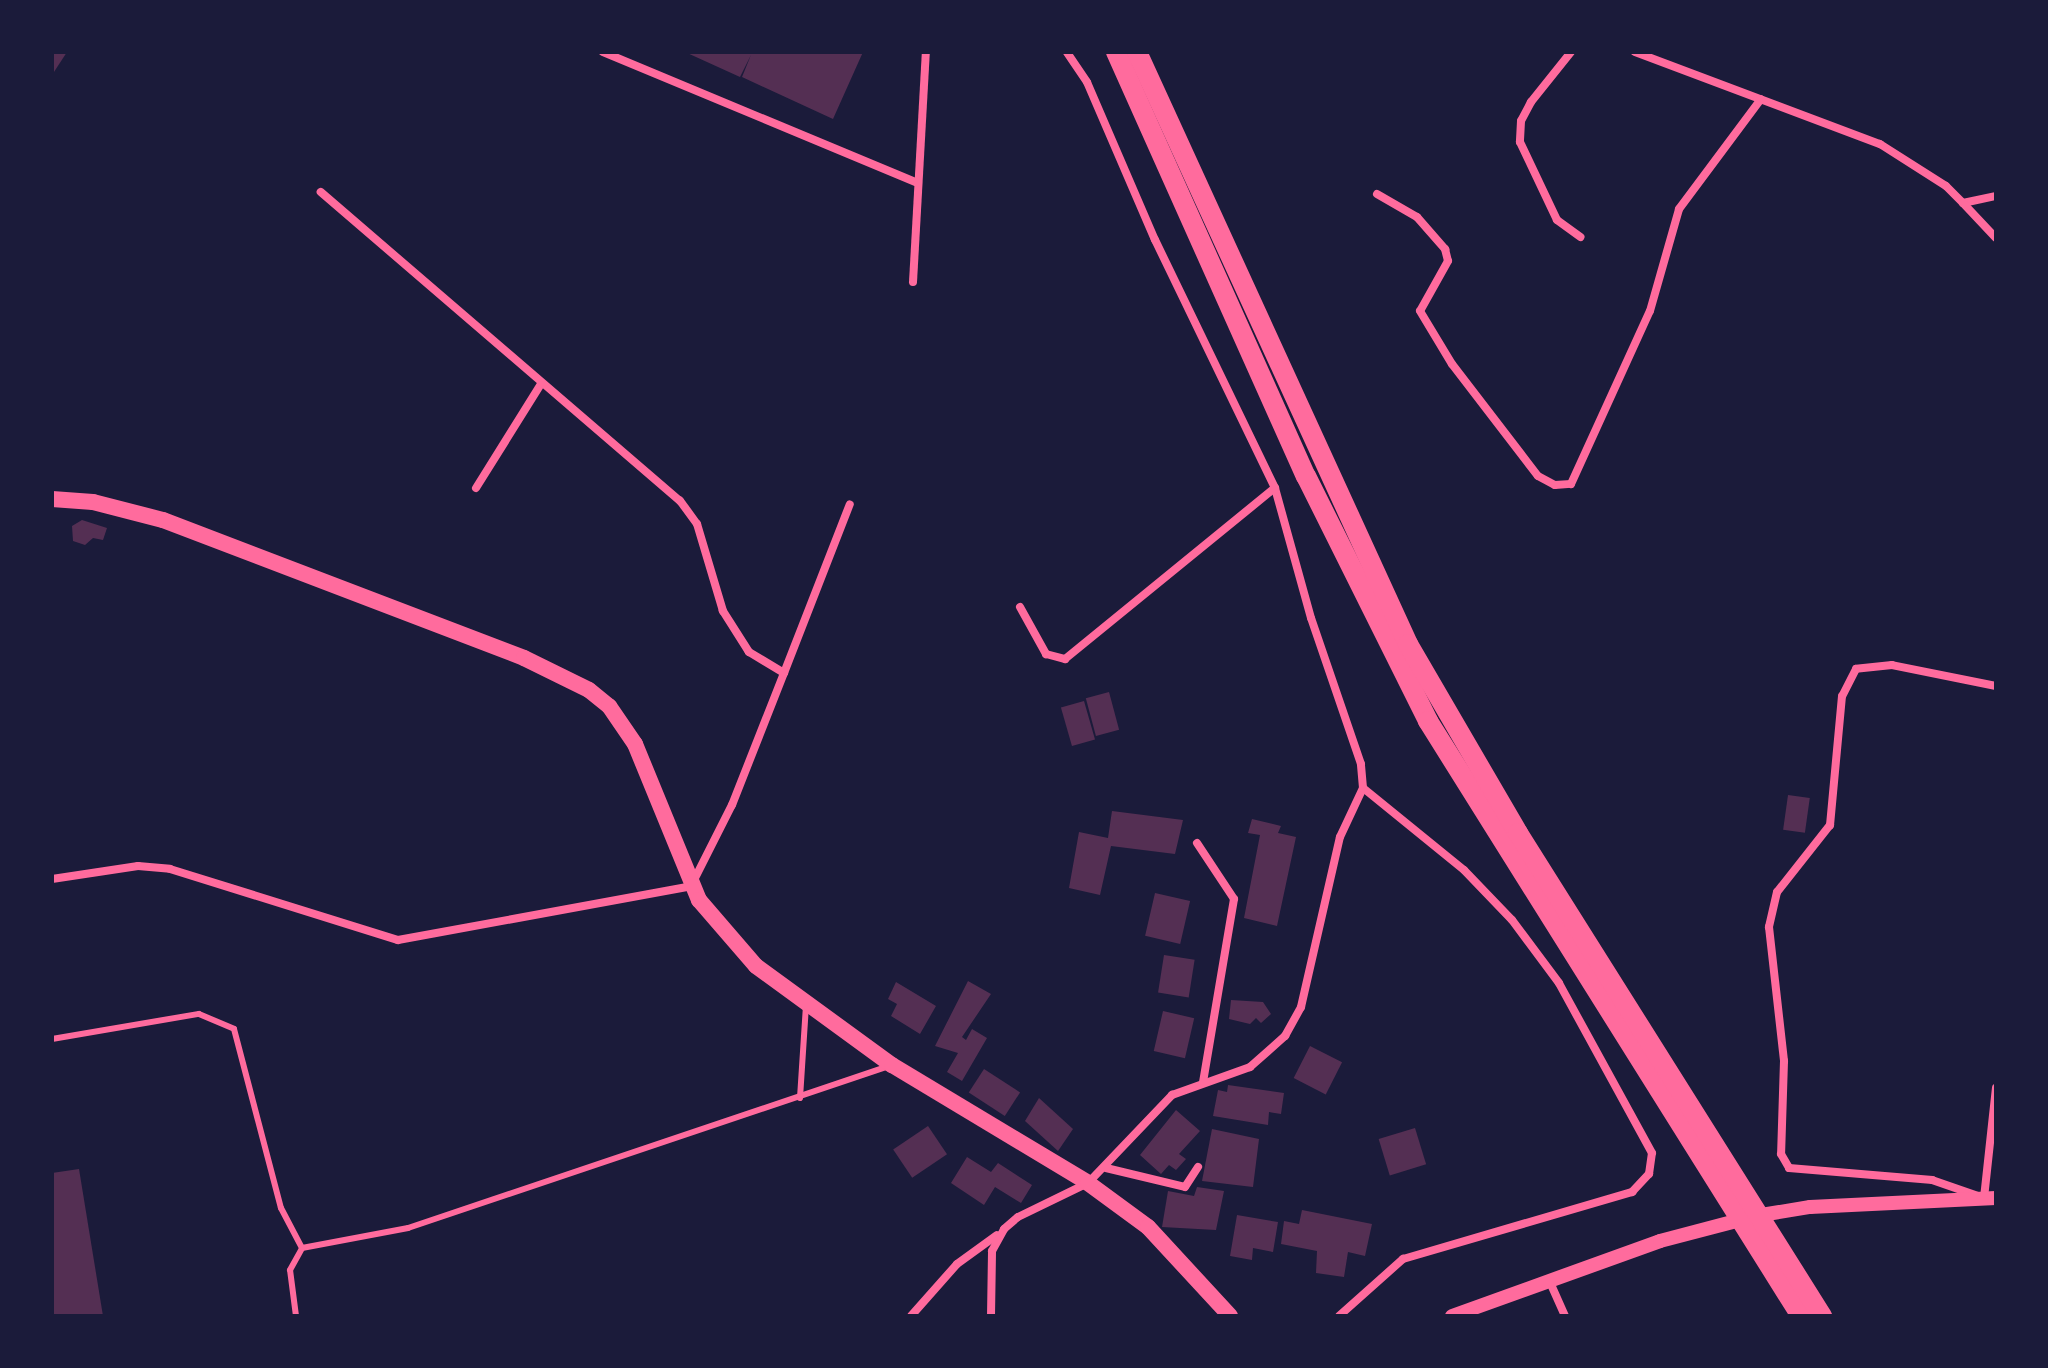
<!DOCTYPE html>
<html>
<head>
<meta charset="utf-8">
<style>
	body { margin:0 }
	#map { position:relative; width:2048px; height:1368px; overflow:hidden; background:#1b1b3a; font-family:"Titillium Web",sans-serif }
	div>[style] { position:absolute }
	.building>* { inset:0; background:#542f53; transform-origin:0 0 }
	.service>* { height:6px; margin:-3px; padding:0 3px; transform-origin:3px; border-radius:3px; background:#ff6b9d }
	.minor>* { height:8px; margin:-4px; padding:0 4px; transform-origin:4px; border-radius:4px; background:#ff6b9d }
	.tertiary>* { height:14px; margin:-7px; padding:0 7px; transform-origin:7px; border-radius:7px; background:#ff6b9d }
	.secondary>* { height:16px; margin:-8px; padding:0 8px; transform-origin:8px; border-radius:8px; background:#ff6b9d }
	.trunk>* { height:20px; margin:-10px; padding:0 10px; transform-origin:10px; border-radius:10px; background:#ff6b9d }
	span { translate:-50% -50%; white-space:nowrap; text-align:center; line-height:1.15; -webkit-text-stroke:7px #1b1b3a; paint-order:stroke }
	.frame { position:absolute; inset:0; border:54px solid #1b1b3a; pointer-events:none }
</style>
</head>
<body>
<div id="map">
	<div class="building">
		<div style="clip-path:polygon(52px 52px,67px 52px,52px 75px)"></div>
		<div style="clip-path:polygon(685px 52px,863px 52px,833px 119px,742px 77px,751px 55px,740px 77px)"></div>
		<div style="clip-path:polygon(82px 520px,107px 528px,103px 540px,93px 538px,85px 545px,73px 541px,72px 526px)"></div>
		<div style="left:1109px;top:692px;width:39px;height:24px;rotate:75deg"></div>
		<div style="left:1084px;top:701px;width:40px;height:24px;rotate:74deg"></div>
		<div style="left:1788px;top:795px;width:22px;height:35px;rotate:8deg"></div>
		<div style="clip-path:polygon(1112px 811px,1183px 820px,1175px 854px,1111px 846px,1100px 895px,1069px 888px,1079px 832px,1108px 838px)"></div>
		<div style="clip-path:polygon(1252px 819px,1281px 826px,1278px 833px,1296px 837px,1277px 926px,1244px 918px,1260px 835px,1248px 833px)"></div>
		<div style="left:1155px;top:893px;width:36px;height:44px;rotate:13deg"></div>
		<div style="left:1164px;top:955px;width:31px;height:38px;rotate:9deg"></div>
		<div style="clip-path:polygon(968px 981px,991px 994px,962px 1037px,966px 1040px,972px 1029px,987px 1038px,962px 1081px,947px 1072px,958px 1053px,935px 1046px)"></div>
		<div style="clip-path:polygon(896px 982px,936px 1006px,920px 1034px,891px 1016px,897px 1004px,888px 999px)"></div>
		<div style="clip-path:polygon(1231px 1000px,1263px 1002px,1271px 1014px,1261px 1023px,1256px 1018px,1250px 1024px,1229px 1019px)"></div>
		<div style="left:1163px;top:1011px;width:32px;height:41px;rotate:13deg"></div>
		<div style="left:1310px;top:1046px;width:36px;height:36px;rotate:27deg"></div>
		<div style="left:984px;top:1069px;width:43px;height:28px;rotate:33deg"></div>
		<div style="clip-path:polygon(1228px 1085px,1284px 1093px,1281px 1114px,1269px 1112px,1268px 1125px,1213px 1116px,1218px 1090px,1227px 1092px)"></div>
		<div style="clip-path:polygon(1039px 1098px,1073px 1129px,1058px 1151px,1025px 1121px)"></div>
		<div style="clip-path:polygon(1176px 1110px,1200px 1131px,1179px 1154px,1186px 1159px,1176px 1170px,1169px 1165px,1161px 1174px,1140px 1155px)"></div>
		<div style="left:928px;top:1126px;width:34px;height:42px;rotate:56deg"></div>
		<div style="left:1415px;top:1128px;width:38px;height:38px;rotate:73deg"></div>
		<div style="clip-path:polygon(1212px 1129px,1259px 1139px,1253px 1187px,1202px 1181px)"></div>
		<div style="clip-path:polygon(967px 1157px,991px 1172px,998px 1163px,1032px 1185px,1021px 1203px,995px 1187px,984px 1205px,951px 1183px)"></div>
		<div style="clip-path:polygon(79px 1169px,103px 1316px,52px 1316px,52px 1173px)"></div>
		<div style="clip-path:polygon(1197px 1187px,1224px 1191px,1216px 1230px,1162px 1227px,1168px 1191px,1194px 1196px)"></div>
		<div style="clip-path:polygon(1302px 1210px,1372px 1224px,1365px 1256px,1348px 1252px,1344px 1277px,1316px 1273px,1317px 1251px,1281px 1244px,1284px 1221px,1299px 1224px)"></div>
		<div style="clip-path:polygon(1237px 1215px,1278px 1222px,1273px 1252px,1253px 1248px,1252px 1260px,1230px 1256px)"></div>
	</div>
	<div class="service">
		<div style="left:52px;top:1039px;width:149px;rotate:-9.7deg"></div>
		<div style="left:199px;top:1014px;width:38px;rotate:23deg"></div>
		<div style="left:234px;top:1029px;width:185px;rotate:75.3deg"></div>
		<div style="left:281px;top:1208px;width:45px;rotate:62.3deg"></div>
		<div style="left:800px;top:1098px;width:92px;rotate:-86.3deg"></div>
		<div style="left:302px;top:1248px;width:108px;rotate:-10.7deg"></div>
		<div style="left:408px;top:1228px;width:508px;rotate:-18.61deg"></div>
		<div style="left:296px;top:1316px;width:46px;rotate:-97.4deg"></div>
		<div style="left:290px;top:1270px;width:25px;rotate:-61deg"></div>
	</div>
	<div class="minor">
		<div style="left:603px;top:52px;width:339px;rotate:22.6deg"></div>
		<div style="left:1571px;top:52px;width:64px;rotate:128.7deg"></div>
		<div style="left:1531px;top:102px;width:21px;rotate:118deg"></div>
		<div style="left:1521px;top:121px;width:21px;rotate:93deg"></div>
		<div style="left:1520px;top:142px;width:86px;rotate:64.6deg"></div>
		<div style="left:1557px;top:220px;width:29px;rotate:36deg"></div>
		<div style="left:1635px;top:52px;width:262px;rotate:20.6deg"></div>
		<div style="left:1880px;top:144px;width:78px;rotate:32.5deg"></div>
		<div style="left:1946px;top:186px;width:24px;rotate:45deg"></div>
		<div style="left:1963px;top:203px;width:34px;rotate:-12deg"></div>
		<div style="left:1377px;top:194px;width:46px;rotate:29.9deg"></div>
		<div style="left:1417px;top:217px;width:43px;rotate:48.8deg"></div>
		<div style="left:1445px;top:249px;width:12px;rotate:76deg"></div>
		<div style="left:1448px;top:261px;width:57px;rotate:119.2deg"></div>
		<div style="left:1420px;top:311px;width:62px;rotate:58.9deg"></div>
		<div style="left:1452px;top:364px;width:141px;rotate:52.5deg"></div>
		<div style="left:1538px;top:476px;width:19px;rotate:28deg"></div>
		<div style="left:1555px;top:485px;width:16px;rotate:-4deg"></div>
		<div style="left:1571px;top:484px;width:190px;rotate:-65.5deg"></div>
		<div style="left:1650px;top:311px;width:106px;rotate:-74.1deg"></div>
		<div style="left:1679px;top:209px;width:137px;rotate:-53.3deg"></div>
		<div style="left:1963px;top:203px;width:48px;rotate:46.7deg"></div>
		<div style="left:913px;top:282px;width:230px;rotate:-86.8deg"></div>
		<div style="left:476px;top:488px;width:123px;rotate:-58deg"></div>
		<div style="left:1020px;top:607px;width:54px;rotate:61deg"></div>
		<div style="left:1046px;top:654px;width:20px;rotate:15deg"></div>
		<div style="left:1065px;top:659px;width:271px;rotate:-39.2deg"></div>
		<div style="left:784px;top:673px;width:181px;rotate:-68.7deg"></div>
		<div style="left:1996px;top:686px;width:106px;rotate:-168.6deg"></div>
		<div style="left:1892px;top:665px;width:36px;rotate:174deg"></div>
		<div style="left:1856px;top:669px;width:30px;rotate:117deg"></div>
		<div style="left:1842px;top:696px;width:130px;rotate:95.3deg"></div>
		<div style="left:1830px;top:825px;width:85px;rotate:128.3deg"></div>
		<div style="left:1777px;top:892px;width:36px;rotate:103deg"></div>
		<div style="left:1769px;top:927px;width:135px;rotate:83.6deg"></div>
		<div style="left:1784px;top:1061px;width:93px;rotate:91.8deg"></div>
		<div style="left:1781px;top:1154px;width:16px;rotate:60deg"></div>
		<div style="left:1789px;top:1168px;width:144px;rotate:4.8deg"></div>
		<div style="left:1932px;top:1180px;width:55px;rotate:19.1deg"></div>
		<div style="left:1984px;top:1198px;width:111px;rotate:-83.8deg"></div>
		<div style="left:1197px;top:843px;width:67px;rotate:56.5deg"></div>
		<div style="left:1234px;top:899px;width:186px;rotate:99.6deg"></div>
		<div style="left:52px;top:879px;width:87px;rotate:-8.6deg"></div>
		<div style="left:138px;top:866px;width:32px;rotate:5deg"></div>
		<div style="left:170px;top:869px;width:239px;rotate:17.3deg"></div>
		<div style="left:398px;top:940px;width:298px;rotate:-10.4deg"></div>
		<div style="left:691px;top:886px;width:91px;rotate:-63.2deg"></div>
		<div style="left:732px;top:805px;width:142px;rotate:-68.5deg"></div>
		<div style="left:784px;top:673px;width:41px;rotate:-149deg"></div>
		<div style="left:749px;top:652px;width:49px;rotate:-122.4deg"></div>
		<div style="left:723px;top:611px;width:91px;rotate:-106.6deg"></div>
		<div style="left:697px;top:524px;width:29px;rotate:-126deg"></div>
		<div style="left:680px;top:501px;width:474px;rotate:-139.3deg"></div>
		<div style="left:1106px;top:1168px;width:81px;rotate:13.5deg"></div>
		<div style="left:1185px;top:1187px;width:24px;rotate:-57deg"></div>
		<div style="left:1549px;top:1280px;width:39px;rotate:66deg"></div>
		<div style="left:911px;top:1316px;width:69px;rotate:-48.5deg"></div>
		<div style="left:957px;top:1264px;width:49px;rotate:-35.9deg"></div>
		<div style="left:991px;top:1316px;width:65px;rotate:-89.1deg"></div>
		<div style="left:992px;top:1251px;width:25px;rotate:-61deg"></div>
		<div style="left:1004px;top:1229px;width:18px;rotate:-41deg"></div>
		<div style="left:1018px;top:1217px;width:78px;rotate:-25.9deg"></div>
		<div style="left:1088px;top:1183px;width:122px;rotate:-46.3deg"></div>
		<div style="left:1172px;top:1095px;width:83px;rotate:-19.7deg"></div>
		<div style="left:1250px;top:1067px;width:47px;rotate:-41.5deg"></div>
		<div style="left:1285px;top:1036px;width:33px;rotate:-61deg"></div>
		<div style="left:1301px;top:1007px;width:174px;rotate:-77.1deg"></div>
		<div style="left:1340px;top:837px;width:54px;rotate:-64.9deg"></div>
		<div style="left:1363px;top:788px;width:24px;rotate:-95deg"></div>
		<div style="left:1361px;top:764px;width:154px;rotate:-108.9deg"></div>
		<div style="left:1311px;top:618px;width:135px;rotate:-105.5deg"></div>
		<div style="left:1275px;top:488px;width:276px;rotate:-115.8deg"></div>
		<div style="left:1155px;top:240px;width:172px;rotate:-113.3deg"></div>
		<div style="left:1087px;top:82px;width:36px;rotate:-124deg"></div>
		<div style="left:1339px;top:1316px;width:86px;rotate:-41.7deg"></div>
		<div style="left:1403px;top:1259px;width:239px;rotate:-16.3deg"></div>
		<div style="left:1632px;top:1192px;width:25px;rotate:-47deg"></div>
		<div style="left:1649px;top:1174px;width:21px;rotate:-82deg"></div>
		<div style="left:1652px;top:1153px;width:194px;rotate:-118.7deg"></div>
		<div style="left:1559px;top:983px;width:79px;rotate:-126.7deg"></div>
		<div style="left:1512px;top:920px;width:69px;rotate:-133.8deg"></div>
		<div style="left:1464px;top:870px;width:130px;rotate:-140.9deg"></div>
	</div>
	<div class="tertiary">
		<div style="left:1452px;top:1316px;width:221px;rotate:-19.8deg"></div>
		<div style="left:1660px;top:1241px;width:98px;rotate:-14.7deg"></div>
		<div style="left:1755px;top:1216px;width:56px;rotate:-9.3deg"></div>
		<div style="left:1810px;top:1207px;width:186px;rotate:-2.8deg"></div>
	</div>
	<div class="secondary">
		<div style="left:52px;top:499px;width:41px;rotate:4.2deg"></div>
		<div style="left:93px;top:502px;width:72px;rotate:14.4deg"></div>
		<div style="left:163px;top:520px;width:386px;rotate:20.9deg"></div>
		<div style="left:524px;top:658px;width:72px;rotate:26.2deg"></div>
		<div style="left:589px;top:690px;width:26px;rotate:39deg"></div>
		<div style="left:609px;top:706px;width:46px;rotate:55.6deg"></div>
		<div style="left:635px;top:744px;width:169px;rotate:67.7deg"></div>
		<div style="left:699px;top:900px;width:87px;rotate:49.2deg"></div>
		<div style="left:756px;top:966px;width:168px;rotate:36.1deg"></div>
		<div style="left:892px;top:1065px;width:229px;rotate:31deg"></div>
		<div style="left:1088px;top:1183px;width:74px;rotate:36.3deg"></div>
		<div style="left:1148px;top:1227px;width:121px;rotate:47.3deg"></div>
	</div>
	<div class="trunk">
		<div style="left:1116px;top:52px;width:465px;rotate:65.9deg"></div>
		<div style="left:1306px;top:476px;width:274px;rotate:63.5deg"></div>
		<div style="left:1428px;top:721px;width:702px;rotate:57.92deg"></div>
		<div style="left:1137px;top:52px;width:651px;rotate:65.4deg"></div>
		<div style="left:1408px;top:644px;width:219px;rotate:59.8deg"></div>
		<div style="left:1518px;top:833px;width:571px;rotate:57.81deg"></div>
	</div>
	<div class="frame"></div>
</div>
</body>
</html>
